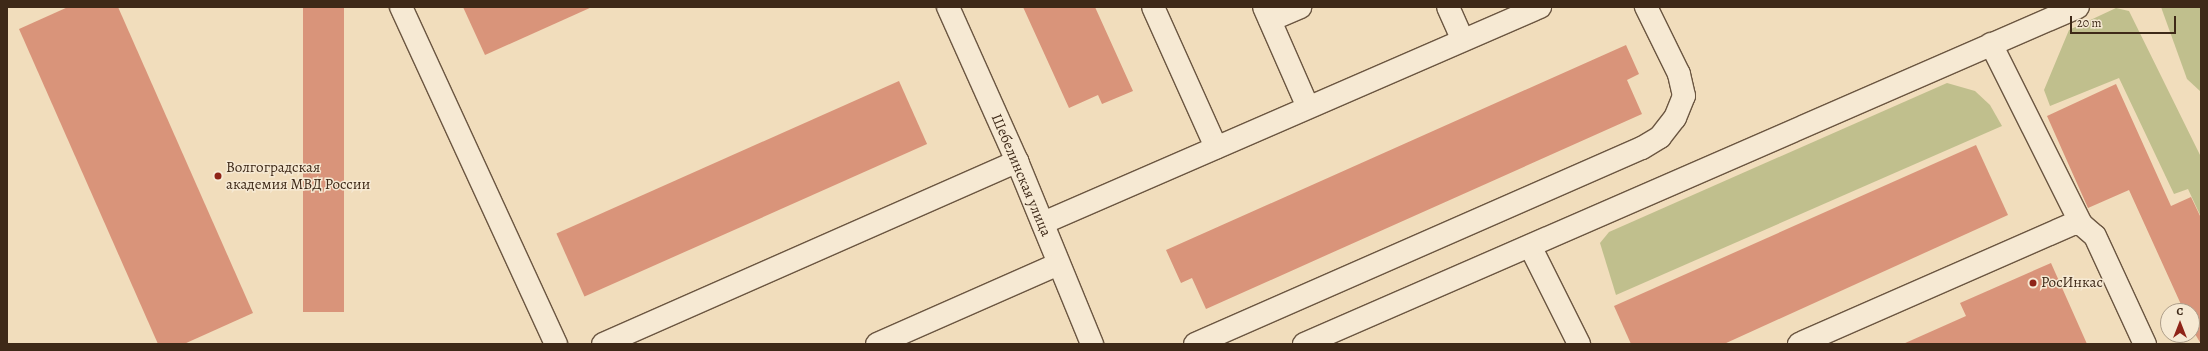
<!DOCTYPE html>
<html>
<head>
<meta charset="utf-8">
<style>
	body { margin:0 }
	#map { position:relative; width:2208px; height:351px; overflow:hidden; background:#f1ddbc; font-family:Alegreya,serif }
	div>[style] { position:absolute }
	.green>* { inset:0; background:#c0bf8d }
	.building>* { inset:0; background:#d9947a; transform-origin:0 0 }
	.roads { filter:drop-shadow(1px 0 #6b5641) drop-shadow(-1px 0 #6b5641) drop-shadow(0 1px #6b5641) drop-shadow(0 -1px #6b5641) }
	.minor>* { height:22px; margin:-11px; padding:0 11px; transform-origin:11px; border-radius:11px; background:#f6e9d3 }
	.dots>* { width:11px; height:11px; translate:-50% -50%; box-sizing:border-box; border:2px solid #f6e9d3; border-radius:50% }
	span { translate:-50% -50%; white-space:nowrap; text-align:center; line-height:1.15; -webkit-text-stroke:3px #f6e9d3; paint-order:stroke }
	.poi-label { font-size:15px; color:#3e2918 }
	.left { translate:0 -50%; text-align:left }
	.street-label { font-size:15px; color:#3e2918 }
	.frame { position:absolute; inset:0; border:8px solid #3e2918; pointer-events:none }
	.north { position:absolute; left:2160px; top:303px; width:40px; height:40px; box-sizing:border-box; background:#f6e9d3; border:1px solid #ac9c88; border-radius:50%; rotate:0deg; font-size:11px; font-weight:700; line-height:16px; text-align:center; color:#3e2918 }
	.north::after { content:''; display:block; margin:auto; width:14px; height:18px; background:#8f2418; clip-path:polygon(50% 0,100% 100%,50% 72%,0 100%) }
	.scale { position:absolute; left:2070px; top:16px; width:106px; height:18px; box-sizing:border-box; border:2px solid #3e2918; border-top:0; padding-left:5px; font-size:12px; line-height:14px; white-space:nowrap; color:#3e2918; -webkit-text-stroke:3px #f6e9d3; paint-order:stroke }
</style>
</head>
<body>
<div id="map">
	<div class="green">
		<div style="clip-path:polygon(2161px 7px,2201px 7px,2201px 92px,2187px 79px)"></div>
		<div style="clip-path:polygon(2116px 8px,2129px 11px,2201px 157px,2201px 217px,2188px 189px,2174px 194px,2119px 78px,2050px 106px,2044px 90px,2069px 30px)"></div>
		<div style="clip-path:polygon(1947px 83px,1975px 91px,1990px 105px,2002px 126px,1616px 295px,1600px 243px,1609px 232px)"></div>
	</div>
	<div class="building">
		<div style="clip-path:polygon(68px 7px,118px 7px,253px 313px,184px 344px,158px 344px,19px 29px)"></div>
		<div style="left:303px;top:7px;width:41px;height:305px"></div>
		<div style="clip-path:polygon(463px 7px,592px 7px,485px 55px)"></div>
		<div style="clip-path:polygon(1023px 7px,1095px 7px,1133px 91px,1102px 104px,1098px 95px,1069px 108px)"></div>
		<div style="clip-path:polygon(1626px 45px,1639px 74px,1627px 80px,1642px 114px,1206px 309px,1192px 278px,1181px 283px,1166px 250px)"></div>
		<div style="left:899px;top:81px;width:69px;height:375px;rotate:66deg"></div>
		<div style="clip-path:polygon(2116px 84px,2171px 206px,2191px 197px,2201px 218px,2201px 344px,2192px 329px,2192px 311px,2184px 311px,2129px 190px,2088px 208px,2047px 116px)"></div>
		<div style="clip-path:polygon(1976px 145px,2008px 215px,1724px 344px,1631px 344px,1614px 306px)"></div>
		<div style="clip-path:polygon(2051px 263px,2087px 344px,1903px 344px,1966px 316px,1960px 303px)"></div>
	</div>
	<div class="roads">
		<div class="minor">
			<div style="left:401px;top:7px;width:371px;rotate:65.3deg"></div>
			<div style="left:948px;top:7px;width:169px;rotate:65.9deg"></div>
			<div style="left:1017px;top:161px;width:198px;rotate:67.7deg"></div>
			<div style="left:1153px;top:7px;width:154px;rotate:65.8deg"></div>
			<div style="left:1264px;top:7px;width:109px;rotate:66.3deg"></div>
			<div style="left:1448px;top:7px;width:36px;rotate:66deg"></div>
			<div style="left:1270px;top:20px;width:33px;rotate:-23deg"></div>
			<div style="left:1991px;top:44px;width:201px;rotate:63.4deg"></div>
			<div style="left:1043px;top:223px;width:542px;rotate:-23.49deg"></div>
			<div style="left:1530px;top:246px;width:110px;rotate:63.4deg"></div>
			<div style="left:603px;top:344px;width:453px;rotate:-23.8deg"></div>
			<div style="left:877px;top:344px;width:198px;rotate:-23.8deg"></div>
			<div style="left:1195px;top:344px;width:488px;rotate:-23.7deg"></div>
			<div style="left:1642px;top:148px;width:21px;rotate:-31deg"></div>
			<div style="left:1660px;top:137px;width:24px;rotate:-52deg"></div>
			<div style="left:1675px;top:118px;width:24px;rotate:-68deg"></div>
			<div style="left:1684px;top:96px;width:23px;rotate:-103deg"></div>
			<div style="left:1679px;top:74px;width:75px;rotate:-116.2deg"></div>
			<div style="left:1304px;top:344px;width:844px;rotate:-23.53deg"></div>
			<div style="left:1799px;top:344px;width:299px;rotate:-23.7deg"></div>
			<div style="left:2073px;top:224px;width:8px"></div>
			<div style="left:2081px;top:224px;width:18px;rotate:41deg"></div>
			<div style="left:2095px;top:236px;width:119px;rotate:65.2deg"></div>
		</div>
	</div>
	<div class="dots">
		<div style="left:218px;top:176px;background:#8f2418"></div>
		<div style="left:2033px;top:283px;background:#8f2418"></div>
	</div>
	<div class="poi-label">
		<span class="left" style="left:226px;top:176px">Волгоградская<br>академия МВД России</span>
		<span class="left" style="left:2041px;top:283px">РосИнкас</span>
	</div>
	<div class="street-label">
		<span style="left:1021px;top:175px;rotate:67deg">Шебелинская улица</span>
	</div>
	<div class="frame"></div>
	<div class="north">С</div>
	<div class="scale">20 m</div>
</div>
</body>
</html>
